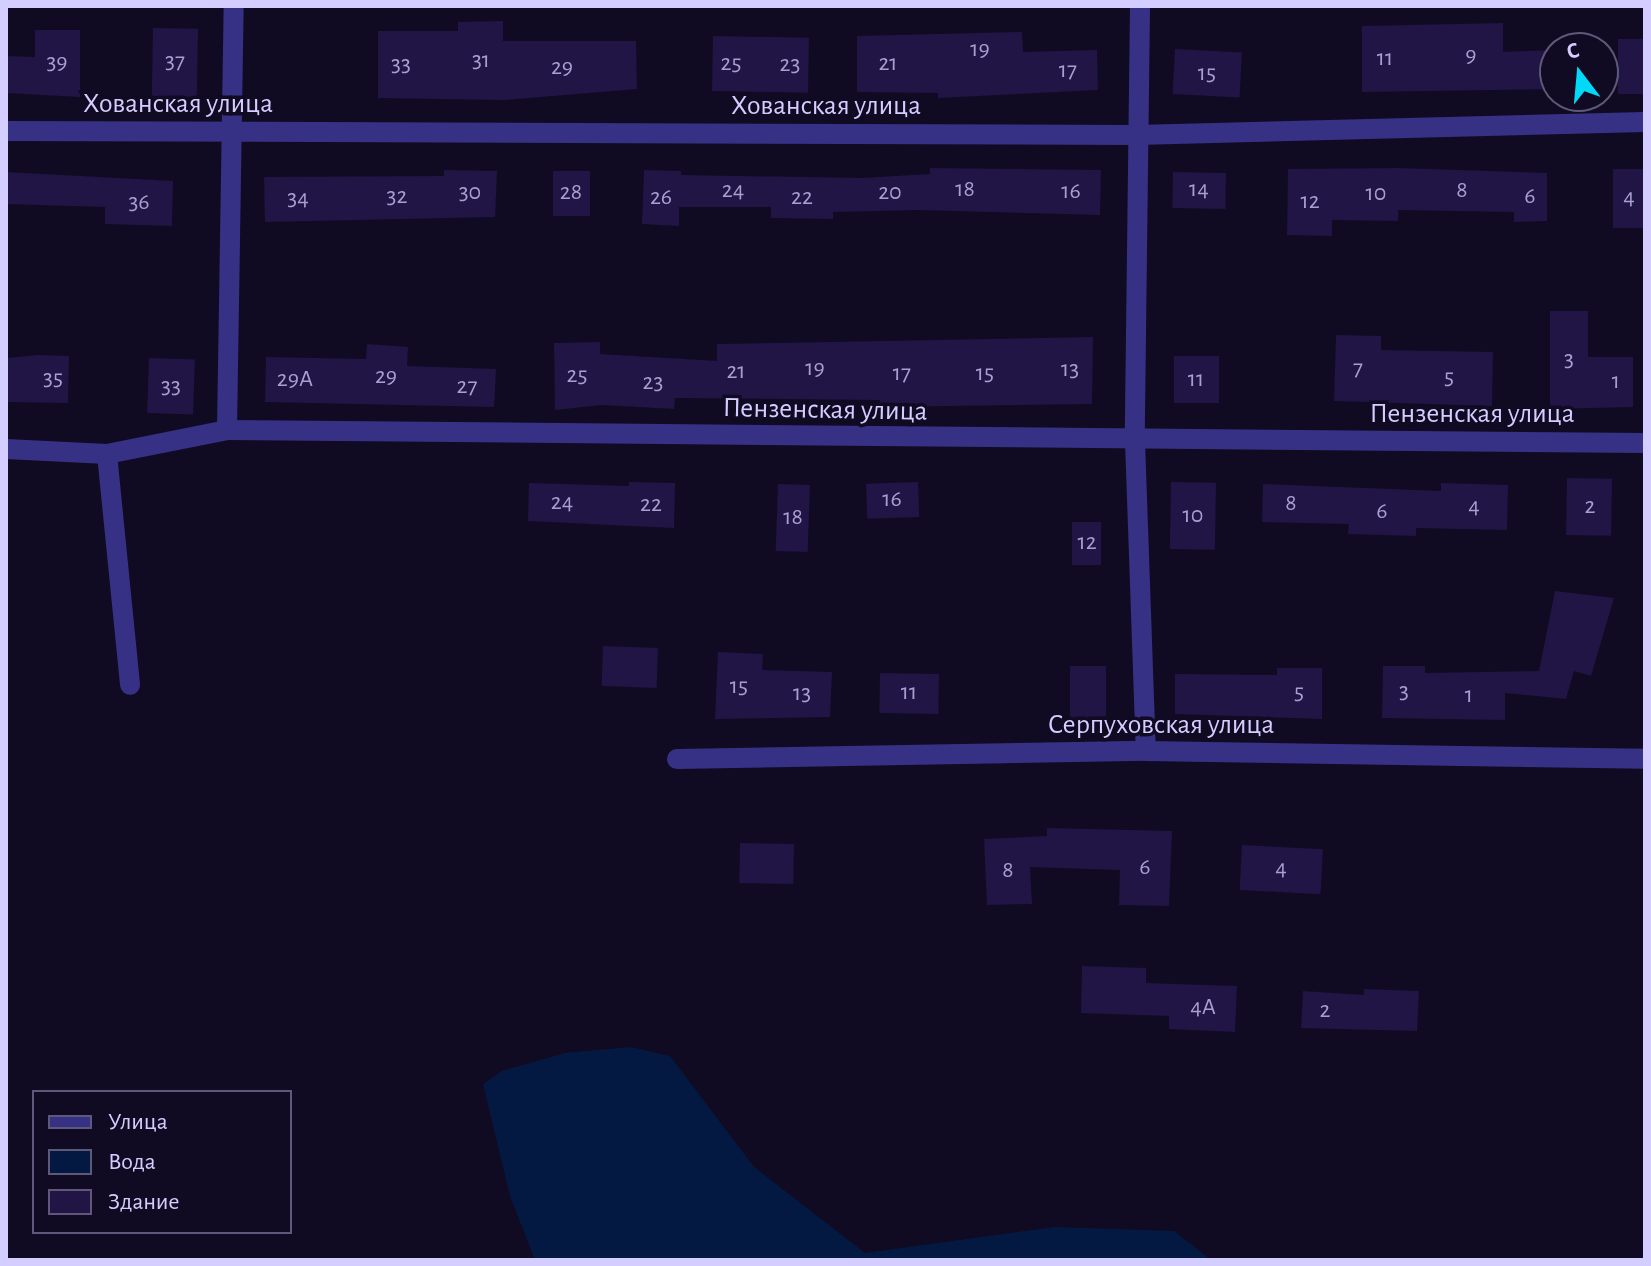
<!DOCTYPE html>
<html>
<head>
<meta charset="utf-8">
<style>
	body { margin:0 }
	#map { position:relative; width:1651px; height:1266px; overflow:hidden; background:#100b22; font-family:"Alegreya Sans",sans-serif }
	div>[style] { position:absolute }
	.water>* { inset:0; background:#041942 }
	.building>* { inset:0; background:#201545; transform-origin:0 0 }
	.minor>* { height:20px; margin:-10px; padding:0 10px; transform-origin:10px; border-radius:10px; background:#373186 }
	span { translate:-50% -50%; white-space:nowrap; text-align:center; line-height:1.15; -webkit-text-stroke:7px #100b22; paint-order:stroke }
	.number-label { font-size:24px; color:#a79fd0 }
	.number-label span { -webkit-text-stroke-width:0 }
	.street-label { font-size:28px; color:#d4cdff }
	.frame { position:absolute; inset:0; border:8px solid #d4cdff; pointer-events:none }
	.legend { position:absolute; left:32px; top:1090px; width:260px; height:144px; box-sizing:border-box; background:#100b22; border:2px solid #5e597a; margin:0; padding:10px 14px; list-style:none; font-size:24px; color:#d4cdff }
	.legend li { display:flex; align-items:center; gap:16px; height:40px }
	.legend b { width:40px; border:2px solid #5e597a }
	.north { position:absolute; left:1539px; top:32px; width:80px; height:80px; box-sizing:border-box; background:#100b22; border:2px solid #5e597a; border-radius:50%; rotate:344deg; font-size:22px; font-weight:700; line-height:32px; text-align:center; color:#d4cdff }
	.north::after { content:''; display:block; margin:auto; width:28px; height:36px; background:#00d9f8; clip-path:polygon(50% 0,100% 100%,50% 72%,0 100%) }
</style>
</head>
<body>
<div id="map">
	<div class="water">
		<div style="clip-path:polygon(631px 1047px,670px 1056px,754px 1167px,865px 1253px,1055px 1227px,1174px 1231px,1211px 1260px,535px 1260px,510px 1196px,483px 1084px,502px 1071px,565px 1053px)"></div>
	</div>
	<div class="building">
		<div style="clip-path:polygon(503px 21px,503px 41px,636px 41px,637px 89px,504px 100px,378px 98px,378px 31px,458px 31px,458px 22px)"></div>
		<div style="clip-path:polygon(1503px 23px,1503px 52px,1555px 50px,1555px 89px,1362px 92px,1362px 26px)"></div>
		<div style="left:153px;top:28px;width:45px;height:68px;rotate:1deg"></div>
		<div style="clip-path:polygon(35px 30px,80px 30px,80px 97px,6px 93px,6px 56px,35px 57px)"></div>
		<div style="clip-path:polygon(1022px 32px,1023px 52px,1097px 50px,1098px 90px,938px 98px,938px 93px,857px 92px,857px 36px)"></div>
		<div style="left:713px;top:36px;width:96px;height:55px;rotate:1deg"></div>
		<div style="left:1618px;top:39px;width:27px;height:55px"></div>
		<div style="left:1175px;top:49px;width:67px;height:45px;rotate:3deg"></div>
		<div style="clip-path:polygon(930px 168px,1101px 170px,1100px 215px,918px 210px,833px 212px,833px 219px,771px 218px,771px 207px,679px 207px,679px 226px,642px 224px,644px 170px,681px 171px,681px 175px,862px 178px,930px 174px)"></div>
		<div style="clip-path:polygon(1399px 168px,1547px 173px,1547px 221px,1514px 222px,1514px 212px,1398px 210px,1398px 221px,1332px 220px,1332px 236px,1287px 235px,1288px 169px)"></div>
		<div style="left:1613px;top:169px;width:32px;height:59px"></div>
		<div style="clip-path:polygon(444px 170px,497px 171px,495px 217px,265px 222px,264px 177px,444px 176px)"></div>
		<div style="left:553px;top:171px;width:37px;height:45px"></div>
		<div style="clip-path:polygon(6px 172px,173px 181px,172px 226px,105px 224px,105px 207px,6px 204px)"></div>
		<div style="left:1173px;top:172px;width:53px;height:36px;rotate:1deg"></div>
		<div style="clip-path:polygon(1550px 311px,1588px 311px,1588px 357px,1633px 357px,1633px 407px,1550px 409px)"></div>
		<div style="clip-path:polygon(1336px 335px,1381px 336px,1381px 350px,1493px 352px,1492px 406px,1334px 401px)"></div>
		<div style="clip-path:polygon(1093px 337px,1092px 404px,880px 407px,880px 400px,675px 398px,674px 409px,601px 405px,555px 410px,554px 343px,600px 342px,600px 354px,717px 361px,717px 344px)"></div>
		<div style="clip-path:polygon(367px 344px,408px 347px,407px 366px,496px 369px,494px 407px,265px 402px,266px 357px,366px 359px)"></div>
		<div style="clip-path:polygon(38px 355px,69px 356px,68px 403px,6px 402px,6px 358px)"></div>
		<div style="left:1174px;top:356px;width:45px;height:47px"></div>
		<div style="left:149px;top:358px;width:46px;height:55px;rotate:2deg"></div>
		<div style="left:1567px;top:478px;width:45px;height:57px;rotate:1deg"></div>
		<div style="clip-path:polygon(629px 482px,675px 483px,674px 528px,528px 521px,529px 483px,629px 486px)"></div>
		<div style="left:918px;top:482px;width:35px;height:52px;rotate:88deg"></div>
		<div style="left:1171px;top:482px;width:45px;height:67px;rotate:1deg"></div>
		<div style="clip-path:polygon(1441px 483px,1508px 485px,1507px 530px,1416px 528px,1416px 536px,1348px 534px,1349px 524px,1262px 522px,1263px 484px,1441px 491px)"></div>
		<div style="left:778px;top:484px;width:32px;height:67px;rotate:2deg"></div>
		<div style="left:1072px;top:522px;width:29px;height:43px"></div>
		<div style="clip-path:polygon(1555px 591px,1614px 598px,1591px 676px,1574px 671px,1566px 699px,1505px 693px,1505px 720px,1382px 718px,1383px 666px,1425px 666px,1425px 673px,1539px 671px)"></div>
		<div style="left:603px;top:646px;width:55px;height:40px;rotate:2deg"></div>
		<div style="clip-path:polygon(718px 652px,763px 654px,762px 670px,832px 672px,830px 717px,715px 719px)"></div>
		<div style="left:1070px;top:666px;width:36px;height:53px"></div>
		<div style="clip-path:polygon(1277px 668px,1322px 668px,1322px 719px,1175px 714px,1175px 674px,1277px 675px)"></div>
		<div style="left:880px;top:673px;width:59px;height:40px;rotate:1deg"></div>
		<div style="clip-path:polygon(1047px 828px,1172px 831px,1169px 906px,1119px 905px,1120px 870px,1030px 867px,1032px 904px,987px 905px,984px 839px,1047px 836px)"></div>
		<div style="left:740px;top:843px;width:54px;height:40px;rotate:1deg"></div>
		<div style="left:1242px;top:845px;width:81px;height:45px;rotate:3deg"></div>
		<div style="clip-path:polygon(1082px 966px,1146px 968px,1146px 983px,1237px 986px,1235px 1032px,1169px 1029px,1169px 1016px,1081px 1013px)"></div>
		<div style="clip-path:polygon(1364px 989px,1419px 991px,1417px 1031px,1301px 1028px,1303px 991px,1364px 995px)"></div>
	</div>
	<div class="minor">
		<div style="left:1140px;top:6px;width:435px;rotate:90.7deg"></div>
		<div style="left:1135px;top:441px;width:310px;rotate:88deg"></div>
		<div style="left:6px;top:131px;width:1130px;rotate:0.2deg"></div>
		<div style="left:1136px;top:135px;width:509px;rotate:-1.46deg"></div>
		<div style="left:227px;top:430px;width:424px;rotate:-89.1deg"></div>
		<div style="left:6px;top:449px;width:101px;rotate:2.8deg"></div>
		<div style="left:107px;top:454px;width:122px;rotate:-11.3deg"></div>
		<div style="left:227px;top:430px;width:1418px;rotate:0.53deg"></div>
		<div style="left:107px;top:454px;width:232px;rotate:84.3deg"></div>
		<div style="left:677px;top:759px;width:469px;rotate:-1deg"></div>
		<div style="left:1146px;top:751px;width:499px;rotate:0.9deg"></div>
	</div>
	<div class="number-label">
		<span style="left:980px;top:50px">19</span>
		<span style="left:1471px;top:56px">9</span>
		<span style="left:1385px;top:59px">11</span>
		<span style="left:481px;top:61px">31</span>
		<span style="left:175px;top:62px">37</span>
		<span style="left:57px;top:63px">39</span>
		<span style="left:731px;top:64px">25</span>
		<span style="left:888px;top:64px">21</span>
		<span style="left:401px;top:65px">33</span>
		<span style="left:790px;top:65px">23</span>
		<span style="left:562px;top:68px">29</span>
		<span style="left:1068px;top:71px">17</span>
		<span style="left:1207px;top:74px">15</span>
		<span style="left:965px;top:190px">18</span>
		<span style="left:1199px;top:190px">14</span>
		<span style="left:733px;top:191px">24</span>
		<span style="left:1462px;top:191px">8</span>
		<span style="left:1071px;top:192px">16</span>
		<span style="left:470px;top:193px">30</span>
		<span style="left:571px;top:193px">28</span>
		<span style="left:890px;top:193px">20</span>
		<span style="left:1376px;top:194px">10</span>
		<span style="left:397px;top:197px">32</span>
		<span style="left:1530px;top:197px">6</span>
		<span style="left:661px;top:198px">26</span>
		<span style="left:802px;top:198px">22</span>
		<span style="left:1629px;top:198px">4</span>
		<span style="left:298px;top:199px">34</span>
		<span style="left:1310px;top:202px">12</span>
		<span style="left:139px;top:203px">36</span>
		<span style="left:1569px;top:360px">3</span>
		<span style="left:815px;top:369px">19</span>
		<span style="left:1358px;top:369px">7</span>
		<span style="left:1070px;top:370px">13</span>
		<span style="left:736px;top:372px">21</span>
		<span style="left:902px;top:374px">17</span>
		<span style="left:985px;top:374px">15</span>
		<span style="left:577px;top:376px">25</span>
		<span style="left:386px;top:377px">29</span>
		<span style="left:1449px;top:378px">5</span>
		<span style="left:53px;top:379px">35</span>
		<span style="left:295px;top:380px">29А</span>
		<span style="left:1196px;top:380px">11</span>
		<span style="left:1616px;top:382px">1</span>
		<span style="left:653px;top:383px">23</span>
		<span style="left:171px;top:387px">33</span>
		<span style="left:467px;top:387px">27</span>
		<span style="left:892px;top:500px">16</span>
		<span style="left:562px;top:503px">24</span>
		<span style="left:1291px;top:504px">8</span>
		<span style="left:651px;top:505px">22</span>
		<span style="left:1474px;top:507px">4</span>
		<span style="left:1590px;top:507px">2</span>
		<span style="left:1382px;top:512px">6</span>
		<span style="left:1193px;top:516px">10</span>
		<span style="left:793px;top:518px">18</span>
		<span style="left:1087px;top:543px">12</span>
		<span style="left:739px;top:687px">15</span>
		<span style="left:1404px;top:692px">3</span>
		<span style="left:909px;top:693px">11</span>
		<span style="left:1299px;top:693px">5</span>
		<span style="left:802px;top:694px">13</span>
		<span style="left:1469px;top:696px">1</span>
		<span style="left:1145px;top:868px">6</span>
		<span style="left:1281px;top:869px">4</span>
		<span style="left:1008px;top:871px">8</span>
		<span style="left:1203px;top:1008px">4А</span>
		<span style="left:1325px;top:1011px">2</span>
	</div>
	<div class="street-label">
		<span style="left:178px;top:104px">Хованская улица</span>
		<span style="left:826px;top:106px">Хованская улица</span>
		<span style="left:825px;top:410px;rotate:1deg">Пензенская улица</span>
		<span style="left:1472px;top:414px">Пензенская улица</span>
		<span style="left:1161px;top:725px">Серпуховская улица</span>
	</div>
	<div class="frame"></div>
	<ul class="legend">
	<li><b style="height:10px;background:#373186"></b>Улица</li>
	<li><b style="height:22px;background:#041942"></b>Вода</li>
	<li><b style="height:22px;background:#201545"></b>Здание</li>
	</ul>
	<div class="north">С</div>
</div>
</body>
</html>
